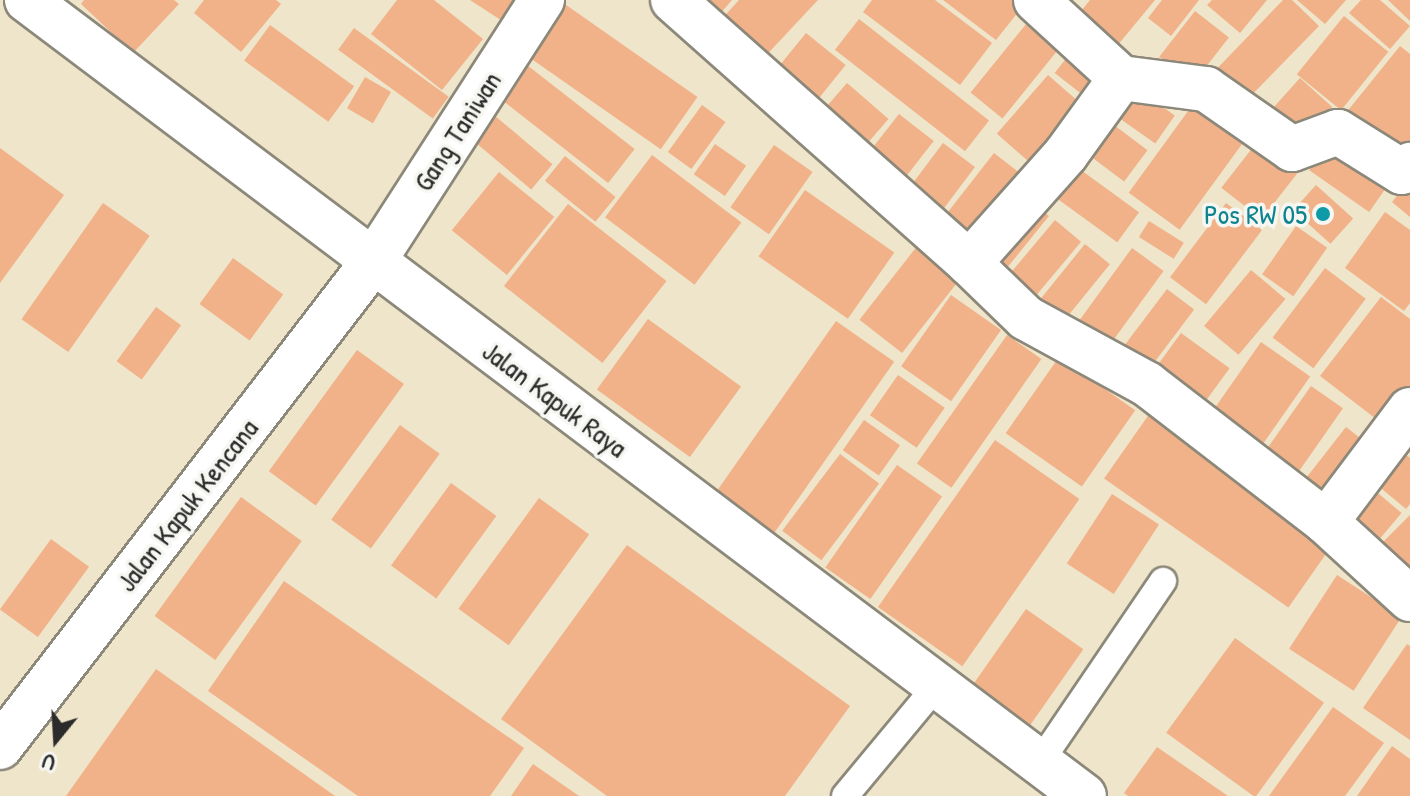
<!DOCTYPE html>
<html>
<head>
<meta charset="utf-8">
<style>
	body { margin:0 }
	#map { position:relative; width:1410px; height:796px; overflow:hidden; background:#eee5ca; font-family:"Patrick Hand",sans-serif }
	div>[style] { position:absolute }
	.building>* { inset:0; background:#f1b189; transform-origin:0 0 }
	.roads { filter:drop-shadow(2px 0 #8c887a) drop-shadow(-2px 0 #8c887a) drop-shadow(0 2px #8c887a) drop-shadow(0 -2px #8c887a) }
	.lane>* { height:26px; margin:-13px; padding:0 13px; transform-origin:13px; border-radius:13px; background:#fff }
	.street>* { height:44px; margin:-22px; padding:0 22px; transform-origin:22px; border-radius:22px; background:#fff }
	.secondary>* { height:44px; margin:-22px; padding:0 22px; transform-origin:22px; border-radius:22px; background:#fff }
	.dots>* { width:22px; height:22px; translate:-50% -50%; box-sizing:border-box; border:4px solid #f6f6f2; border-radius:50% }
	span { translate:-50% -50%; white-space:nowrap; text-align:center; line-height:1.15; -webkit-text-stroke:7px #f6f6f2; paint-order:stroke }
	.street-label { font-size:28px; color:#2b2b2b }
	.culture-label { font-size:28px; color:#0d838f }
	.right { translate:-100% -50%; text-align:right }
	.north { position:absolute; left:16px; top:700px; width:80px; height:80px; -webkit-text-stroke:6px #f6f6f2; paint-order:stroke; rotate:198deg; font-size:22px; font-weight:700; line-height:32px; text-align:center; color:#2b2b2b }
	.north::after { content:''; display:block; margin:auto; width:28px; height:36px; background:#2b2b2b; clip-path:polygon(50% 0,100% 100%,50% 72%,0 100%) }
</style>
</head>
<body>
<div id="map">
	<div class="building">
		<div style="clip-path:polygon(84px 0,174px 0,179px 4px,133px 53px,81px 4px)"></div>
		<div style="clip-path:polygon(204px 0,276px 0,281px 4px,241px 52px,194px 13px)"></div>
		<div style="clip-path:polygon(397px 0,434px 0,483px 39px,442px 90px,371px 34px)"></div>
		<div style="clip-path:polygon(470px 0,539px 0,519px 32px)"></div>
		<div style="left:559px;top:0;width:169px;height:64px;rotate:35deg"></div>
		<div style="clip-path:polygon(701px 0,732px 0,719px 15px)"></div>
		<div style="clip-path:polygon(739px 0,818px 0,760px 62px,718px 23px)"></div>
		<div style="clip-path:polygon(872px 0,935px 0,992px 43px,960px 85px,863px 12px)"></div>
		<div style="clip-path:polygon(943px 0,1015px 0,1023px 6px,996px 40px)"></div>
		<div style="clip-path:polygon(1090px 0,1155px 0,1112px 52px,1073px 21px)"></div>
		<div style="clip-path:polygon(1162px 0,1199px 0,1171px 36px,1148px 18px)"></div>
		<div style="clip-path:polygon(1212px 0,1267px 0,1240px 33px,1207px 5px)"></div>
		<div style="clip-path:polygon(1283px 0,1292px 0,1319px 26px,1238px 109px,1207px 79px)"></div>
		<div style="clip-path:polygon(1297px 0,1346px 0,1325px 24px)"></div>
		<div style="clip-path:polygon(1361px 0,1380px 0,1410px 26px,1390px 49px,1349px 13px)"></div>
		<div style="clip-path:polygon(1388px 0,1410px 0,1410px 21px)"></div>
		<div style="left:1195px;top:11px;width:43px;height:58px;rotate:38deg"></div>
		<div style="left:1344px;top:16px;width:57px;height:75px;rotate:39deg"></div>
		<div style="left:1031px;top:18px;width:41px;height:96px;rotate:39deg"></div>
		<div style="left:859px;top:19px;width:165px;height:39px;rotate:38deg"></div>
		<div style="left:270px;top:25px;width:104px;height:44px;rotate:36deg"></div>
		<div style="left:354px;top:28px;width:117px;height:27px;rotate:36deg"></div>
		<div style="left:806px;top:33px;width:51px;height:58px;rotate:39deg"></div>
		<div style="clip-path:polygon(1400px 46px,1410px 54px,1410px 155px,1341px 119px)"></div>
		<div style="left:1075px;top:47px;width:46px;height:33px;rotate:38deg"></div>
		<div style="left:518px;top:58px;width:148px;height:43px;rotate:38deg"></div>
		<div style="left:1048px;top:75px;width:49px;height:78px;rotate:41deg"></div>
		<div style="left:365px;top:77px;width:30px;height:36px;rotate:30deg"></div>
		<div style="left:1300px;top:78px;width:43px;height:44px;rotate:42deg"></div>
		<div style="left:1124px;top:80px;width:62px;height:34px;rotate:35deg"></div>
		<div style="left:847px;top:83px;width:55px;height:51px;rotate:41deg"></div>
		<div style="left:482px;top:105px;width:92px;height:33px;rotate:40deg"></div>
		<div style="left:702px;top:105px;width:29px;height:58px;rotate:36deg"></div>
		<div style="left:1191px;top:107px;width:63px;height:106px;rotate:36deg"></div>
		<div style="left:1098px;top:113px;width:62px;height:39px;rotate:37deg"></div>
		<div style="left:899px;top:114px;width:44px;height:62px;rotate:38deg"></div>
		<div style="left:1334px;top:135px;width:73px;height:43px;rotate:35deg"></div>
		<div style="left:1257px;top:142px;width:51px;height:58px;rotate:38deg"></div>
		<div style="left:943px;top:143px;width:40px;height:70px;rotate:37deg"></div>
		<div style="left:715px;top:144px;width:38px;height:37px;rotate:35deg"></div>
		<div style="left:774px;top:145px;width:47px;height:76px;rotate:35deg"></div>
		<div style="clip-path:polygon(0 148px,64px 195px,0 283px)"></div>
		<div style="left:994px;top:153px;width:31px;height:96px;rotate:38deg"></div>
		<div style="left:652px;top:155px;width:112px;height:78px;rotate:37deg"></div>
		<div style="left:565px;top:156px;width:65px;height:32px;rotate:39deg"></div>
		<div style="left:1067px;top:160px;width:89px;height:37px;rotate:36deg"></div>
		<div style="left:499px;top:172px;width:71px;height:75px;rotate:39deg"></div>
		<div style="clip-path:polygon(1410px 180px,1410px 217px,1392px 202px)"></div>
		<div style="left:1316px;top:185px;width:50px;height:34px;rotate:42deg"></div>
		<div style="left:805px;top:190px;width:109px;height:81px;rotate:35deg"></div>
		<div style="left:1028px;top:199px;width:27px;height:82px;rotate:39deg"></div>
		<div style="left:103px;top:203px;width:57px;height:142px;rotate:35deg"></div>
		<div style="left:1226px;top:203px;width:45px;height:93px;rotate:37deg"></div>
		<div style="left:568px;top:204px;width:125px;height:104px;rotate:38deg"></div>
		<div style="clip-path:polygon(1385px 212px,1410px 230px,1410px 303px,1404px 311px,1345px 268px)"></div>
		<div style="left:1055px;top:220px;width:34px;height:84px;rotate:40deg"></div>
		<div style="left:1149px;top:221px;width:41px;height:19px;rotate:32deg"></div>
		<div style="left:1296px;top:226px;width:38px;height:59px;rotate:35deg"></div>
		<div style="left:1085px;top:244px;width:32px;height:88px;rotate:39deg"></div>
		<div style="left:918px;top:245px;width:54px;height:95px;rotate:38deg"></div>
		<div style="left:1132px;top:248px;width:39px;height:103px;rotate:36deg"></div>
		<div style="left:233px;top:258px;width:62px;height:57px;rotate:36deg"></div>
		<div style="left:1325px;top:268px;width:51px;height:87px;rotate:37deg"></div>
		<div style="left:1251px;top:270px;width:45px;height:73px;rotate:40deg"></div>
		<div style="left:1167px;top:289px;width:34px;height:83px;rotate:37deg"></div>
		<div style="left:951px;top:295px;width:61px;height:87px;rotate:35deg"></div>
		<div style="clip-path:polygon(1381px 297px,1410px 319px,1410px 399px,1388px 428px,1320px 376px)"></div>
		<div style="left:156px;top:307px;width:31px;height:67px;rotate:36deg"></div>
		<div style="left:648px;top:319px;width:115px;height:87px;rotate:36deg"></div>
		<div style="left:836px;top:321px;width:71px;height:222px;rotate:35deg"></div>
		<div style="left:1181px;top:333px;width:60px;height:52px;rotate:36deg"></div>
		<div style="left:1007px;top:335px;width:42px;height:157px;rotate:35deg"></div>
		<div style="left:1261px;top:342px;width:60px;height:89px;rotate:35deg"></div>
		<div style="left:357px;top:350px;width:58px;height:150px;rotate:36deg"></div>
		<div style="left:1059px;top:357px;width:93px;height:93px;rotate:35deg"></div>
		<div style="left:898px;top:375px;width:57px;height:49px;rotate:35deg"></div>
		<div style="left:1311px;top:386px;width:39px;height:84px;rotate:35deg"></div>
		<div style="left:1150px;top:413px;width:225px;height:80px;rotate:35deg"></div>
		<div style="left:864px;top:420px;width:44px;height:37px;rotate:35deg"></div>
		<div style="left:400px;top:425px;width:49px;height:117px;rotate:36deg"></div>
		<div style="left:1346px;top:427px;width:33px;height:74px;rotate:38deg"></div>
		<div style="left:995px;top:440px;width:103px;height:204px;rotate:35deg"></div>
		<div style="clip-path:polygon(1397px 447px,1410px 458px,1410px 504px,1406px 509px,1370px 479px)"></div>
		<div style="left:840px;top:454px;width:49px;height:96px;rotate:37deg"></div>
		<div style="left:897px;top:465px;width:55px;height:125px;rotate:35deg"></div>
		<div style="left:451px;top:483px;width:56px;height:102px;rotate:36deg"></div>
		<div style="left:1367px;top:484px;width:45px;height:47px;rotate:40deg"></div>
		<div style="left:1112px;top:494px;width:56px;height:83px;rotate:33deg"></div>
		<div style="left:241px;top:497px;width:75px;height:147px;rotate:36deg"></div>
		<div style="left:539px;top:498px;width:62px;height:137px;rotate:36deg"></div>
		<div style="clip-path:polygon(1410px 515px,1410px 582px,1376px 549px)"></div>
		<div style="left:51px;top:539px;width:47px;height:87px;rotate:36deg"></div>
		<div style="clip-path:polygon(627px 545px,850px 706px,785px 796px,607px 796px,501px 719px)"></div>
		<div style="left:1337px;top:575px;width:77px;height:88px;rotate:33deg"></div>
		<div style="clip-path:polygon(284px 581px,524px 748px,490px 796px,358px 796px,208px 691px)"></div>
		<div style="left:1026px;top:609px;width:70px;height:99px;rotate:35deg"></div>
		<div style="left:1235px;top:638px;width:110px;height:117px;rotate:36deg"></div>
		<div style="clip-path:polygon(1407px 644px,1410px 646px,1410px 740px,1363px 708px)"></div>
		<div style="clip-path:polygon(156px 669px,335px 796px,66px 796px)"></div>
		<div style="clip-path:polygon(1333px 707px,1384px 743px,1345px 796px,1269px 796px)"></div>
		<div style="clip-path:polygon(1392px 746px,1410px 759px,1410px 796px,1357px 796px)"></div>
		<div style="clip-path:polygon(1157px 747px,1228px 796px,1128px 796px,1124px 793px)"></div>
		<div style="clip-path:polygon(533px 764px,579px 796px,511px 796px)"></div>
	</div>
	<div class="roads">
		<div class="lane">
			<div style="left:1040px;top:762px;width:219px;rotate:-55.8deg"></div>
			<div style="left:845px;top:796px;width:144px;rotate:-50.3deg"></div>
		</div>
		<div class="street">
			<div style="left:673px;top:0;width:396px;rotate:41.6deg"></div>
			<div style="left:969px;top:263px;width:79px;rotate:44deg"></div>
			<div style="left:1026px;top:318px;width:138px;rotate:28.6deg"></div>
			<div style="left:1147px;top:384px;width:226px;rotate:37.6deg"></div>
			<div style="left:1326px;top:522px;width:114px;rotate:42.5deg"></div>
			<div style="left:1036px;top:0;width:115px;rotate:42.5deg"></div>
			<div style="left:969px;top:263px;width:146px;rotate:-48.3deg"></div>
			<div style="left:1066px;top:154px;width:94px;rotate:-54.1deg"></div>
			<div style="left:1121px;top:78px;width:86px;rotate:7.4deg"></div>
			<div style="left:1206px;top:89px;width:105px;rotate:34.9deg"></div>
			<div style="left:1292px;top:149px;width:49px;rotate:-20.3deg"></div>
			<div style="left:1338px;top:132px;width:75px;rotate:32deg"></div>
			<div style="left:1402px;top:172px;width:11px;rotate:-41deg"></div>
			<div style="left:1326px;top:522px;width:140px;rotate:-53.1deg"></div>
			<div style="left:0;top:747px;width:612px;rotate:-52.44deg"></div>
			<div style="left:373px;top:262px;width:312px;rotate:-57.2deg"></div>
		</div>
		<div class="secondary">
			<div style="left:27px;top:0;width:1323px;rotate:36.98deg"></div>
		</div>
	</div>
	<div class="dots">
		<div style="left:1323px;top:214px;background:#0f9aa8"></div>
	</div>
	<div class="street-label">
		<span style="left:457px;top:131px;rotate:-57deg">Gang Taniwan</span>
		<span style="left:555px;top:399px;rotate:37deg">Jalan Kapuk Raya</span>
		<span style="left:187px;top:505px;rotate:-52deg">Jalan Kapuk Kencana</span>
	</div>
	<div class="culture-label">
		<span class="right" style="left:1307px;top:214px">Pos RW 05</span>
	</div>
	<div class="north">U</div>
</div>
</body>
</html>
